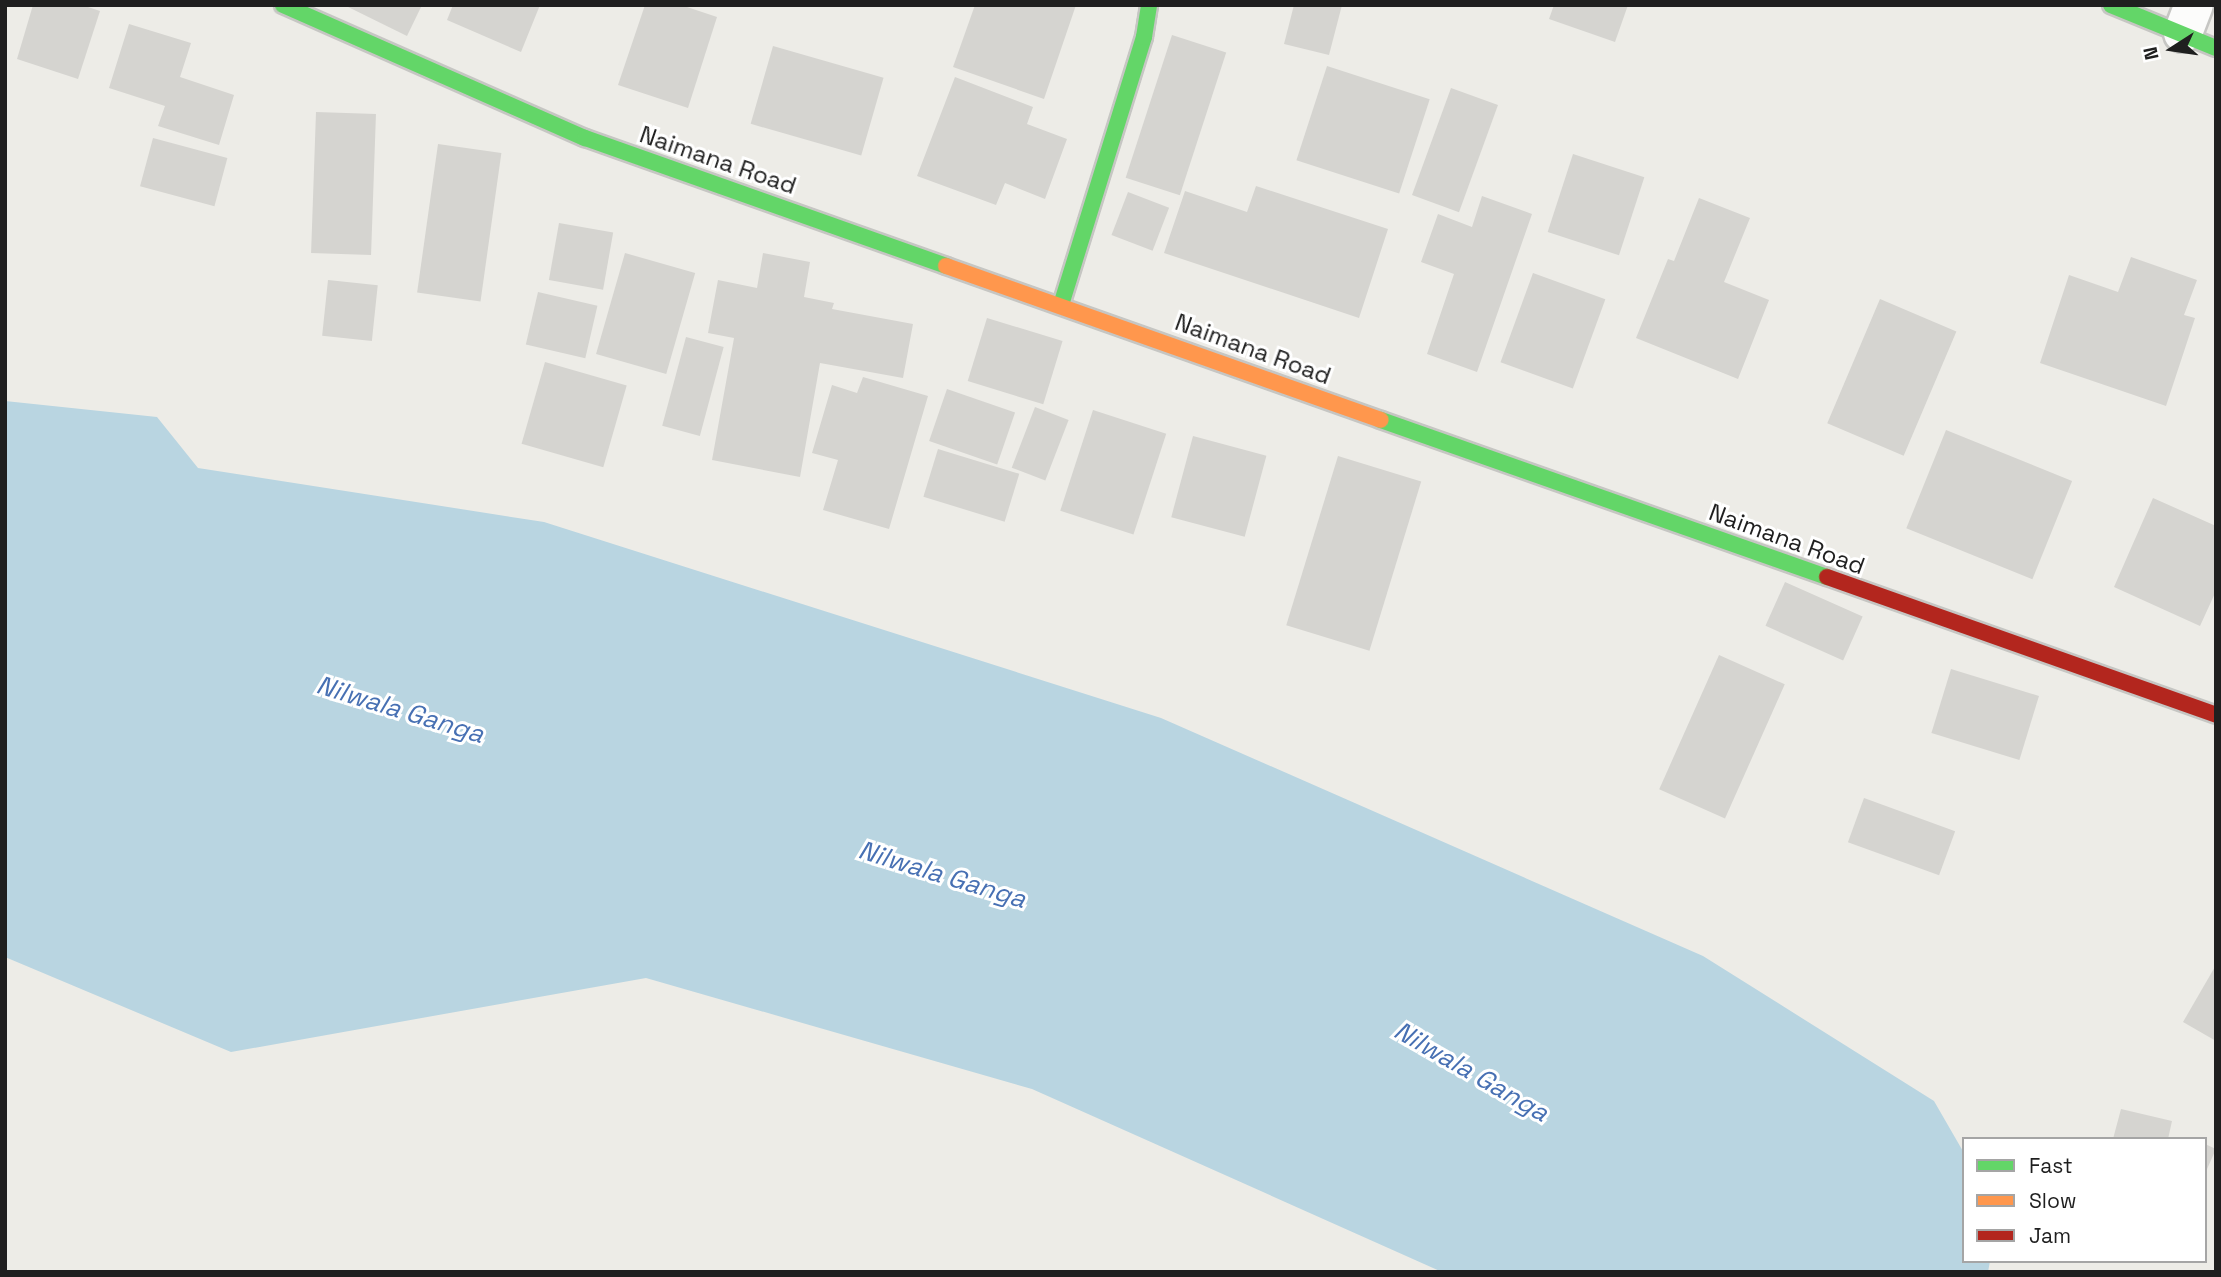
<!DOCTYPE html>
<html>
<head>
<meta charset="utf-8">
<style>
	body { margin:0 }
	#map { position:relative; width:2221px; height:1277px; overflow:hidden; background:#edece7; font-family:"Space Grotesk",sans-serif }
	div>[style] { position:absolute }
	.water>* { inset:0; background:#b9d5e1 }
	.building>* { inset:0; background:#d5d4d0; transform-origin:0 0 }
	.roads { filter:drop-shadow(2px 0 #c6c6c3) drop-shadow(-2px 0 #c6c6c3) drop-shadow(0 2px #c6c6c3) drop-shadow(0 -2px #c6c6c3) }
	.street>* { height:38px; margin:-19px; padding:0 19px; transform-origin:19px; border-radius:19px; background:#fcfcfb }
	.fast>* { height:16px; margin:-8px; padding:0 8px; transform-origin:8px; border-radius:8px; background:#63d668 }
	.slow>* { height:16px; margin:-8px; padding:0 8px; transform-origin:8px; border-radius:8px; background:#ff974d }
	.jam>* { height:16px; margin:-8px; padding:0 8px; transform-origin:8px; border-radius:8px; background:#b3261e }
	span { translate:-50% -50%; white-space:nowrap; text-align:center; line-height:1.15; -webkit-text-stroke:6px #fff; paint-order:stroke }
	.street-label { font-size:24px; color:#1f1f1f }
	.water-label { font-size:26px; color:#4770b3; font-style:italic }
	.frame { position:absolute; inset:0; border:7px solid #1f1f1f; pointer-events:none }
	.legend { position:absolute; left:1962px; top:1137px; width:245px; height:126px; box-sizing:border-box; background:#fff; border:2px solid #a5a5a5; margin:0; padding:9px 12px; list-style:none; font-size:21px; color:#1f1f1f }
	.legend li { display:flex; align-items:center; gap:14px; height:35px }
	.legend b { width:35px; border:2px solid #a5a5a5 }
	.north { position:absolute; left:2137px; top:14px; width:70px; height:70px; -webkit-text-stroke:5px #fff; paint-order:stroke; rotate:258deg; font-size:19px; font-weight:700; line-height:28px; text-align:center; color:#1f1f1f }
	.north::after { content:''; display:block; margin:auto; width:24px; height:32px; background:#1f1f1f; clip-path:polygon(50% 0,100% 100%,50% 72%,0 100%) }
</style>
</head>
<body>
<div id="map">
	<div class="water">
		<div style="clip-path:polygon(5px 401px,157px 417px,198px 468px,544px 522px,1161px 718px,1703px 956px,1934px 1101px,1964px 1153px,1964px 1261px,1990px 1261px,1988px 1272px,1442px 1272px,1032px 1089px,646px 978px,231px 1052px,5px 957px)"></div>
	</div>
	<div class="building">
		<div style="clip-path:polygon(33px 5px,82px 5px,100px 11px,78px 79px,17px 59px)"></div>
		<div style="clip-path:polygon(344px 5px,422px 5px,407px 36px)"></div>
		<div style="clip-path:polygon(453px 5px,540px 5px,521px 52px,447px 20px)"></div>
		<div style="clip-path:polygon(645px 5px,681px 5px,717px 17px,688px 108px,618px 85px)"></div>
		<div style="clip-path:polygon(975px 5px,1076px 5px,1044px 99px,953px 67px)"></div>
		<div style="clip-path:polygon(1294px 5px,1342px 5px,1329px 55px,1284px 44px)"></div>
		<div style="clip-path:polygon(1554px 5px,1628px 5px,1615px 42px,1549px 19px)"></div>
		<div style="clip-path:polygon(129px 24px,191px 43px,180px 77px,234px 95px,219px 145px,158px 126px,165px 106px,109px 88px)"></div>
		<div style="left:1172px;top:35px;width:57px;height:150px;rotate:18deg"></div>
		<div style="left:773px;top:46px;width:115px;height:81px;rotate:16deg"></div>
		<div style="left:1327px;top:66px;width:108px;height:99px;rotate:18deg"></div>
		<div style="clip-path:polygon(955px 77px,1033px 107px,1027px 124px,1067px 139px,1045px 199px,1005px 183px,996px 205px,917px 176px)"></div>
		<div style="left:1451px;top:88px;width:50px;height:114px;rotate:20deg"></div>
		<div style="left:316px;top:112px;width:60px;height:141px;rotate:2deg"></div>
		<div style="left:153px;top:138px;width:77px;height:50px;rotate:15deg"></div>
		<div style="left:438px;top:144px;width:64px;height:150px;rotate:8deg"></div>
		<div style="left:1573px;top:154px;width:75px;height:82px;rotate:18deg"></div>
		<div style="clip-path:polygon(1256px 186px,1388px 229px,1359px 318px,1164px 253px,1185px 191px,1247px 212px)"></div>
		<div style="left:1128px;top:192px;width:44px;height:46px;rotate:21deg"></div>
		<div style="clip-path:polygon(1482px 196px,1532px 214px,1477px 372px,1427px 354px,1454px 274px,1421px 262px,1438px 214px,1472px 227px)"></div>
		<div style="clip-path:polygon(1699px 198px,1750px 218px,1724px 282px,1769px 300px,1738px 379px,1636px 338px,1668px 259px,1674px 261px)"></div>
		<div style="left:559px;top:223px;width:55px;height:58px;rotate:10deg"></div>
		<div style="left:625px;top:253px;width:73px;height:105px;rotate:16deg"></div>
		<div style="clip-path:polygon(763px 253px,810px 262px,804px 297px,834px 303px,832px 309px,913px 324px,903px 378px,820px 363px,800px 477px,712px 460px,734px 338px,708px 333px,718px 280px,757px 288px)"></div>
		<div style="clip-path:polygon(2131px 257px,2197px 280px,2184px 315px,2195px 318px,2166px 406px,2040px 363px,2069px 275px,2118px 292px)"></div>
		<div style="left:1533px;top:273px;width:77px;height:95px;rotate:20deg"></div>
		<div style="left:328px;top:280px;width:50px;height:56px;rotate:6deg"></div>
		<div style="left:538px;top:292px;width:61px;height:54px;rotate:13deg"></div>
		<div style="left:1880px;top:299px;width:83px;height:135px;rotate:23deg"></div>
		<div style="left:987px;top:318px;width:79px;height:66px;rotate:17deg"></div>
		<div style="left:686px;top:337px;width:39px;height:92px;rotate:15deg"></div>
		<div style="left:545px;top:362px;width:85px;height:85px;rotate:16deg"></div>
		<div style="clip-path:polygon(863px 377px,928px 396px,889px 529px,823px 510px,838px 460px,812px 453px,832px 385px,857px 393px)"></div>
		<div style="left:947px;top:389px;width:72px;height:55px;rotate:19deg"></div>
		<div style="left:1035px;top:407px;width:36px;height:65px;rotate:21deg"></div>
		<div style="left:1093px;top:410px;width:77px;height:106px;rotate:18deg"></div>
		<div style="left:1946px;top:430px;width:136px;height:106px;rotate:22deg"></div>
		<div style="left:1193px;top:436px;width:76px;height:84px;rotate:15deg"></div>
		<div style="left:938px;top:449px;width:85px;height:50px;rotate:17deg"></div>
		<div style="left:1338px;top:456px;width:87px;height:177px;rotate:17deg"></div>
		<div style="clip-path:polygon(2153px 498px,2216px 526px,2216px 591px,2200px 626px,2114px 587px)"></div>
		<div style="left:1785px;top:582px;width:85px;height:48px;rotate:24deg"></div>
		<div style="left:1719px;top:655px;width:72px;height:147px;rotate:24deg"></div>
		<div style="left:1951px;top:669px;width:92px;height:67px;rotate:17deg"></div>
		<div style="left:1864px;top:798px;width:97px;height:47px;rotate:20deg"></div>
		<div style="clip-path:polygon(2216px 965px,2216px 1041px,2183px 1022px)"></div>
		<div style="clip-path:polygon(2121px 1109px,2172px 1121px,2168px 1139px,2113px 1139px)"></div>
		<div style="left:2205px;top:1144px;width:12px;height:66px;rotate:24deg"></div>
	</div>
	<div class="roads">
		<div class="street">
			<div style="left:2183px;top:33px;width:30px;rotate:-69deg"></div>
		</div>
		<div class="fast">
			<div style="left:283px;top:5px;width:330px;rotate:23.8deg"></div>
			<div style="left:585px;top:138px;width:383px;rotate:19.5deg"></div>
			<div style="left:2111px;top:5px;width:113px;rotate:22.3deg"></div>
			<div style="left:1061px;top:305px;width:281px;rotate:-72.8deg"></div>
			<div style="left:1144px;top:37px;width:32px;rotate:-81deg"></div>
			<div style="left:1381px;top:420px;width:473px;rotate:19.4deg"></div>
		</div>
		<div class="slow">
			<div style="left:946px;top:266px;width:461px;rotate:19.5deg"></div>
		</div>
		<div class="jam">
			<div style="left:1827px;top:577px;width:413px;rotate:19.5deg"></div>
		</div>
	</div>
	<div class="street-label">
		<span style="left:718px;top:160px;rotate:19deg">Naimana Road</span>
		<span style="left:1253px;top:349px;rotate:20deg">Naimana Road</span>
		<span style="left:1787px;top:539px;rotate:20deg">Naimana Road</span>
	</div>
	<div class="water-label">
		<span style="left:400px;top:710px;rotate:17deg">Nilwala Ganga</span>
		<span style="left:942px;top:875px;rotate:17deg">Nilwala Ganga</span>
		<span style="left:1471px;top:1072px;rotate:30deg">Nilwala Ganga</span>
	</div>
	<div class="frame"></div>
	<ul class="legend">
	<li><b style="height:9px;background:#63d668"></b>Fast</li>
	<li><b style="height:9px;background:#ff974d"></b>Slow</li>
	<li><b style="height:9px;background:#b3261e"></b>Jam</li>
	</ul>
	<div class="north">N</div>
</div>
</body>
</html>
